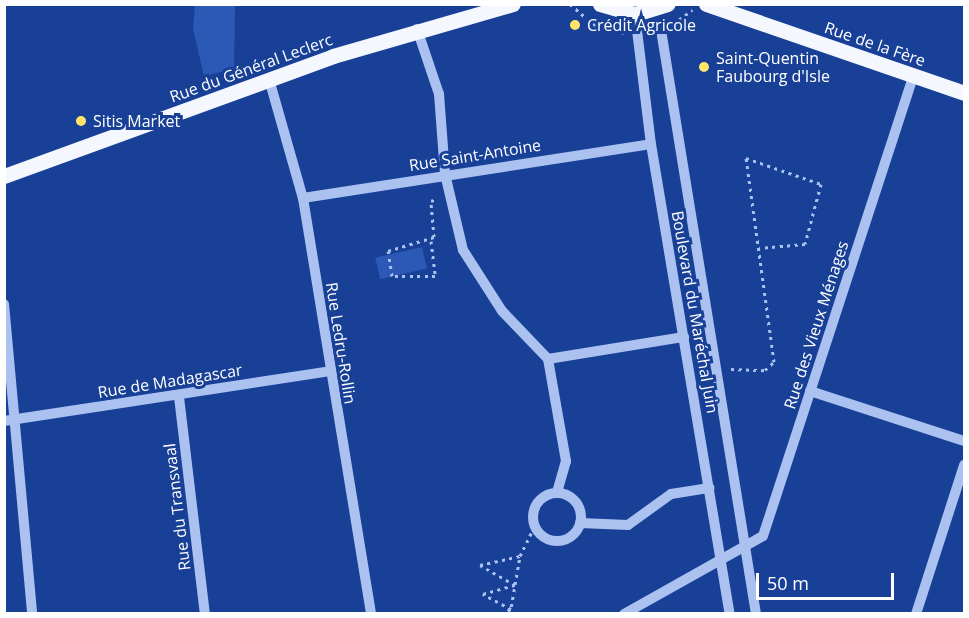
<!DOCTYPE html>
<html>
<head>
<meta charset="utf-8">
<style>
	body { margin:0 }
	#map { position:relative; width:969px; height:618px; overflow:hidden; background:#184097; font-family:"Open Sans",sans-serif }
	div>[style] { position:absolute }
	.green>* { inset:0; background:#2c59b5; transform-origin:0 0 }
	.path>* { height:3px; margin-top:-1.5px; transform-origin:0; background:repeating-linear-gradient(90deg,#abc2f1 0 3px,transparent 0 7.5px) }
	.minor>* { height:10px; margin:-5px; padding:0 5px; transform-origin:5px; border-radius:5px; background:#abc2f1 }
	.minor>.ring { margin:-5px; padding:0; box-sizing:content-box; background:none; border:10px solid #abc2f1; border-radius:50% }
	.major>* { height:15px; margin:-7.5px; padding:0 7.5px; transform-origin:7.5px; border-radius:7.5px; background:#f5f7ff }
	.dots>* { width:16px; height:16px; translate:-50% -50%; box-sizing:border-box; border:3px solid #184097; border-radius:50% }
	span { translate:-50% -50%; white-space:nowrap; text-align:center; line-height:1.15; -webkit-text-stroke:6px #184097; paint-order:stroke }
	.poi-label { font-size:16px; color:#fff }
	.left { translate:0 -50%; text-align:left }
	.street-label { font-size:16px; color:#fff }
	.frame { position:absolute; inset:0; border:6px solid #fff; pointer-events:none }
	.scale { position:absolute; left:756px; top:573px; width:138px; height:27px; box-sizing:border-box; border:3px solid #fff; border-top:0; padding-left:8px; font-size:18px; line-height:21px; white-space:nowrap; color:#fff; -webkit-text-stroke:4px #184097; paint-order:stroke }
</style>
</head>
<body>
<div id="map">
	<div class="green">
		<div style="clip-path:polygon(195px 5px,235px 5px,234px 69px,204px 76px,193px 29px)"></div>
		<div style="left:422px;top:247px;width:22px;height:48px;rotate:77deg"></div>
	</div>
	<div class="path">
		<div style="left:570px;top:4px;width:30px;rotate:41deg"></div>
		<div style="left:593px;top:24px;width:32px;rotate:16deg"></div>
		<div style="left:673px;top:24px;width:24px;rotate:-36deg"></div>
		<div style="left:431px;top:241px;width:35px;rotate:83deg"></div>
		<div style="left:435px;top:276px;width:43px;rotate:180deg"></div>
		<div style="left:392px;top:276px;width:25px;rotate:-99deg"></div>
		<div style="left:388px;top:251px;width:48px;rotate:-16.9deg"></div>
		<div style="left:434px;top:237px;width:36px;rotate:-95deg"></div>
		<div style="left:431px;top:201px;width:5px;rotate:-22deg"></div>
		<div style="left:731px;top:369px;width:34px;rotate:2deg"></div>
		<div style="left:765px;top:370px;width:12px;rotate:-42deg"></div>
		<div style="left:774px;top:362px;width:206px;rotate:-97.8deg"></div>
		<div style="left:746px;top:158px;width:79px;rotate:19.1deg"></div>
		<div style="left:821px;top:184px;width:62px;rotate:104.9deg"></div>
		<div style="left:805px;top:244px;width:46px;rotate:175deg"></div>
		<div style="left:501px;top:614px;width:11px;rotate:-27deg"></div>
		<div style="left:511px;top:609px;width:32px;rotate:-152deg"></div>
		<div style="left:483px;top:594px;width:33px;rotate:-16deg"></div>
		<div style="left:515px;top:585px;width:40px;rotate:-150.3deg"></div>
		<div style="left:480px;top:565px;width:41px;rotate:-12.7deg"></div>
		<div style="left:510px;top:614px;width:59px;rotate:-80.2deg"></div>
		<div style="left:520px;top:556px;width:32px;rotate:-64deg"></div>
	</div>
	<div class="minor">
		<div style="left:635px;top:14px;width:131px;rotate:83deg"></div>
		<div style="left:651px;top:144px;width:477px;rotate:80.5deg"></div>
		<div style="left:417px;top:29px;width:69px;rotate:71.3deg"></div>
		<div style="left:439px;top:94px;width:80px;rotate:85.7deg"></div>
		<div style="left:445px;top:174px;width:78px;rotate:76.7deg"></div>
		<div style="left:463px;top:250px;width:72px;rotate:57.4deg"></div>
		<div style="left:502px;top:311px;width:66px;rotate:46.2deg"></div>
		<div style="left:548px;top:359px;width:138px;rotate:-9.2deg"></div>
		<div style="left:661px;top:30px;width:592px;rotate:80.76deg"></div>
		<div style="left:269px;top:79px;width:124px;rotate:74.1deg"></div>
		<div style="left:303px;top:198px;width:422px;rotate:80.7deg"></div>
		<div style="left:303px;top:198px;width:352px;rotate:-8.8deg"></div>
		<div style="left:4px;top:304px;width:311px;rotate:84.8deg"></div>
		<div style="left:548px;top:359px;width:104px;rotate:80deg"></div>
		<div style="left:566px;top:461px;width:32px;rotate:106deg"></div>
		<div style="left:810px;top:391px;width:162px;rotate:18deg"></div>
		<div style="left:179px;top:397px;width:219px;rotate:83.2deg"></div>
		<div style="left:4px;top:421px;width:330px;rotate:-8.7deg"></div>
		<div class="ring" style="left:533px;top:493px;width:38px;height:38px"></div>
		<div style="left:580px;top:523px;width:48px;rotate:2.4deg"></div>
		<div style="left:628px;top:525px;width:53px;rotate:-35.8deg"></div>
		<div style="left:671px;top:494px;width:39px;rotate:-9deg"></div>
		<div style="left:624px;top:614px;width:159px;rotate:-29.3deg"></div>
		<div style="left:763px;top:536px;width:484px;rotate:-71.9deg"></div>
		<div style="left:916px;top:614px;width:157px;rotate:-72.1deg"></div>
	</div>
	<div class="major">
		<div style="left:600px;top:4px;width:36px;rotate:16deg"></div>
		<div style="left:635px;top:14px;width:34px;rotate:-17deg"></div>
		<div style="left:706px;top:4px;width:273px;rotate:19deg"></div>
		<div style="left:4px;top:176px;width:350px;rotate:-20deg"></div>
		<div style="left:333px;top:56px;width:187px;rotate:-16.1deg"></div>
	</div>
	<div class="dots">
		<div style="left:575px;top:25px;background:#ffe66b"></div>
		<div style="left:704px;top:67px;background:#ffe66b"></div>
		<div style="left:81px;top:121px;background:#ffe66b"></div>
	</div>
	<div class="poi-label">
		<span class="left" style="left:587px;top:25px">Crédit Agricole</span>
		<span class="left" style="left:716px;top:67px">Saint-Quentin<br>Faubourg d'Isle</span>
		<span class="left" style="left:93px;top:121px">Sitis Market</span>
	</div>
	<div class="street-label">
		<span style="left:875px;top:44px;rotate:19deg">Rue de la Fère</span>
		<span style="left:251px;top:68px;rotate:-20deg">Rue du Général Leclerc</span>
		<span style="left:475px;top:155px;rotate:-9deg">Rue Saint-Antoine</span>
		<span style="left:695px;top:312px;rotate:80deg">Boulevard du Maréchal Juin</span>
		<span style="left:816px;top:325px;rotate:-72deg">Rue des Vieux Ménages</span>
		<span style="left:341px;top:343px;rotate:81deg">Rue Ledru-Rollin</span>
		<span style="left:170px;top:381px;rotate:-9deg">Rue de Madagascar</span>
		<span style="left:177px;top:507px;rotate:-97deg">Rue du Transvaal</span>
	</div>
	<div class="frame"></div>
	<div class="scale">50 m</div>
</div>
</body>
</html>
